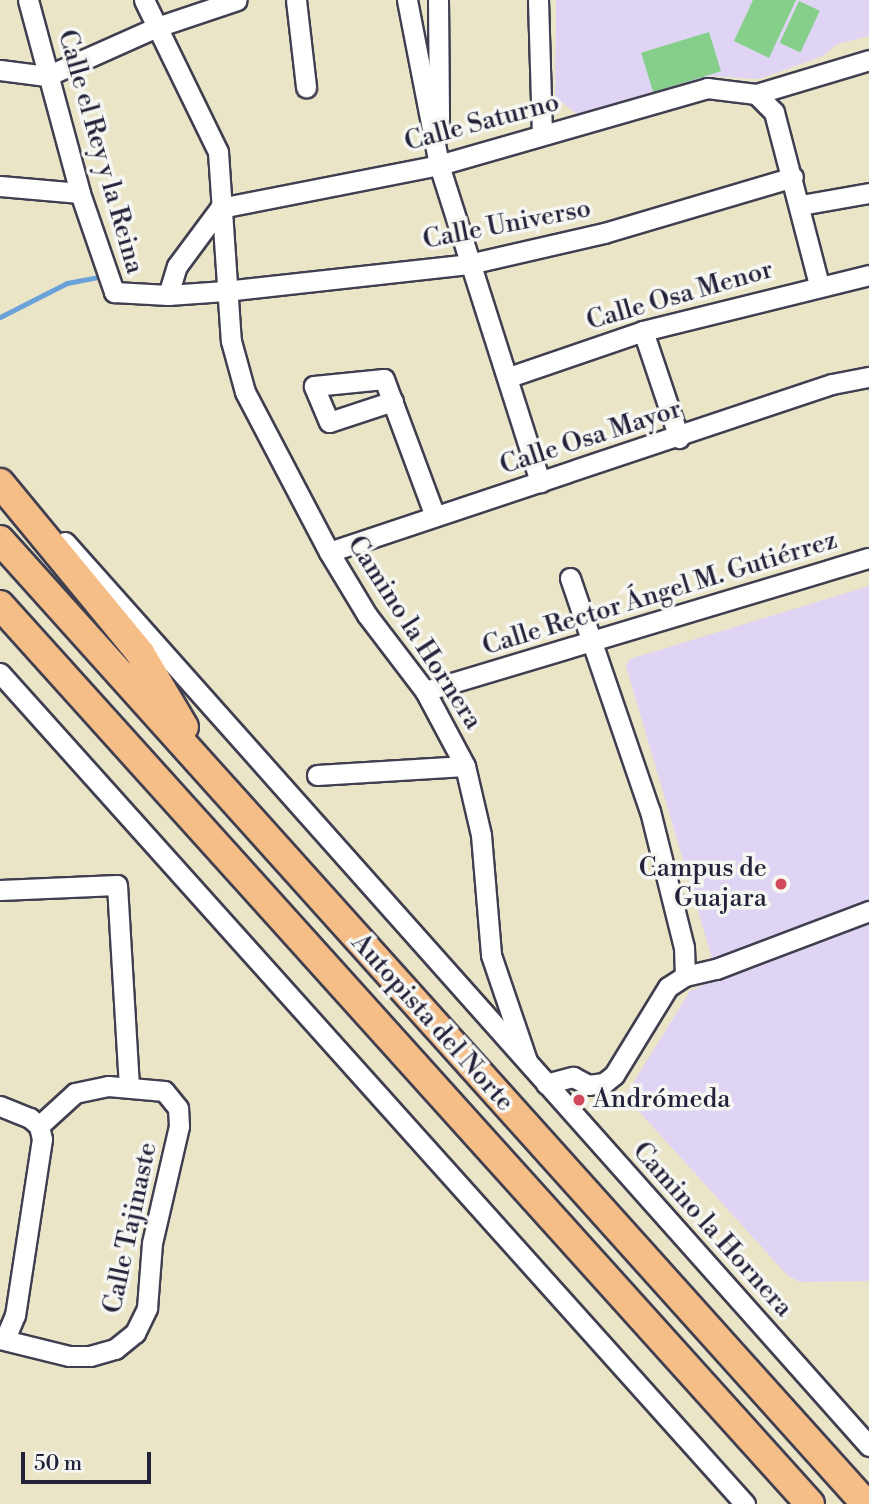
<!DOCTYPE html>
<html>
<head>
<meta charset="utf-8">
<style>
	body { margin:0 }
	#map { position:relative; width:869px; height:1504px; overflow:hidden; background:#ebe5c8; font-family:"Libre Bodoni",serif }
	div>[style] { position:absolute }
	.built>* { inset:0; background:#e0d4f4 }
	.green>* { inset:0; background:#85cf8b; transform-origin:0 0 }
	.stream>* { height:5px; margin:-2.5px; padding:0 2.5px; transform-origin:2.5px; border-radius:2.5px; background:#69a2d8 }
	.roads { filter:drop-shadow(2px 0 #403f50) drop-shadow(-2px 0 #403f50) drop-shadow(0 2px #403f50) drop-shadow(0 -2px #403f50) }
	.minor>* { height:19px; margin:-9.5px; padding:0 9.5px; transform-origin:9.5px; border-radius:9.5px; background:#fff }
	.highway>* { height:28px; margin:-14px; padding:0 14px; transform-origin:14px; border-radius:14px; background:#f6be87 }
	.dots>* { width:19px; height:19px; translate:-50% -50%; box-sizing:border-box; border:4px solid #f6f6f2; border-radius:50% }
	span { translate:-50% -50%; white-space:nowrap; text-align:center; line-height:1.15; -webkit-text-stroke:7px #f6f6f2; paint-order:stroke }
	.street-label { font-size:26px; color:#22223b }
	.poi-label { font-size:26px; color:#22223b }
	.right { translate:-100% -50%; text-align:right }
	.left { translate:0 -50%; text-align:left }
	.scale { position:absolute; left:21px; top:1452px; width:130px; height:32px; box-sizing:border-box; border:4px solid #22223b; border-top:0; padding-left:9px; font-size:21px; line-height:24px; white-space:nowrap; color:#22223b; -webkit-text-stroke:5px #f6f6f2; paint-order:stroke }
</style>
</head>
<body>
<div id="map">
	<div class="built">
		<div style="clip-path:polygon(556px 0,869px 0,869px 36px,837px 44px,823px 56px,759px 79px,711px 76px,580px 116px,555px 97px)"></div>
		<div style="clip-path:polygon(869px 586px,869px 1281px,800px 1282px,787px 1275px,625px 1096px,690px 991px,718px 979px,626px 666px,630px 659px)"></div>
	</div>
	<div class="green">
		<div style="clip-path:polygon(753px 0,796px 0,769px 58px,734px 41px)"></div>
		<div style="left:799px;top:1px;width:23px;height:46px;rotate:25deg"></div>
		<div style="left:709px;top:32px;width:41px;height:71px;rotate:73deg"></div>
	</div>
	<div class="stream">
		<div style="left:0;top:317px;width:75px;rotate:-26.9deg"></div>
		<div style="left:67px;top:283px;width:31px;rotate:-11deg"></div>
	</div>
	<div class="roads">
		<div class="minor">
			<div style="left:28px;top:0;width:200px;rotate:74.9deg"></div>
			<div style="left:80px;top:193px;width:105px;rotate:71deg"></div>
			<div style="left:114px;top:292px;width:54px;rotate:3.2deg"></div>
			<div style="left:168px;top:295px;width:57px;rotate:-4deg"></div>
			<div style="left:225px;top:291px;width:245px;rotate:-6.3deg"></div>
			<div style="left:469px;top:264px;width:139px;rotate:-12.9deg"></div>
			<div style="left:604px;top:233px;width:197px;rotate:-16.5deg"></div>
			<div style="left:144px;top:0;width:169px;rotate:64deg"></div>
			<div style="left:218px;top:152px;width:189px;rotate:86.1deg"></div>
			<div style="left:231px;top:341px;width:53px;rotate:74.6deg"></div>
			<div style="left:245px;top:392px;width:181px;rotate:62.3deg"></div>
			<div style="left:329px;top:552px;width:74px;rotate:58.9deg"></div>
			<div style="left:367px;top:615px;width:96px;rotate:52.7deg"></div>
			<div style="left:425px;top:691px;width:85px;rotate:61.9deg"></div>
			<div style="left:465px;top:766px;width:71px;rotate:76.9deg"></div>
			<div style="left:481px;top:835px;width:120px;rotate:85.2deg"></div>
			<div style="left:491px;top:955px;width:112px;rotate:71.2deg"></div>
			<div style="left:296px;top:0;width:88px;rotate:83.4deg"></div>
			<div style="left:407px;top:0;width:168px;rotate:79deg"></div>
			<div style="left:439px;top:165px;width:333px;rotate:72.3deg"></div>
			<div style="left:438px;top:0;width:119px;rotate:89.5deg"></div>
			<div style="left:538px;top:0;width:134px;rotate:88.3deg"></div>
			<div style="left:0;top:70px;width:47px;rotate:7.3deg"></div>
			<div style="left:47px;top:76px;width:120px;rotate:-24deg"></div>
			<div style="left:157px;top:27px;width:84px;rotate:-18.6deg"></div>
			<div style="left:756px;top:94px;width:118px;rotate:-16.7deg"></div>
			<div style="left:0;top:186px;width:80px;rotate:5deg"></div>
			<div style="left:801px;top:205px;width:69px;rotate:-10deg"></div>
			<div style="left:168px;top:295px;width:30px;rotate:-73deg"></div>
			<div style="left:177px;top:266px;width:72px;rotate:-53.4deg"></div>
			<div style="left:220px;top:208px;width:223px;rotate:-11.1deg"></div>
			<div style="left:439px;top:165px;width:279px;rotate:-16deg"></div>
			<div style="left:707px;top:88px;width:49px;rotate:7deg"></div>
			<div style="left:756px;top:94px;width:25px;rotate:45deg"></div>
			<div style="left:774px;top:112px;width:179px;rotate:75.4deg"></div>
			<div style="left:643px;top:331px;width:113px;rotate:71.4deg"></div>
			<div style="left:509px;top:377px;width:142px;rotate:-18.9deg"></div>
			<div style="left:643px;top:331px;width:233px;rotate:-13.9deg"></div>
			<div style="left:393px;top:401px;width:67px;rotate:161.8deg"></div>
			<div style="left:329px;top:422px;width:39px;rotate:-113deg"></div>
			<div style="left:314px;top:386px;width:70px;rotate:-5.7deg"></div>
			<div style="left:384px;top:379px;width:146px;rotate:69.6deg"></div>
			<div style="left:65px;top:542px;width:1210px;rotate:48.35deg"></div>
			<div style="left:329px;top:552px;width:530px;rotate:-18.47deg"></div>
			<div style="left:832px;top:384px;width:38px;rotate:-11deg"></div>
			<div style="left:570px;top:578px;width:246px;rotate:71.1deg"></div>
			<div style="left:650px;top:811px;width:140px;rotate:76deg"></div>
			<div style="left:684px;top:947px;width:29px;rotate:88deg"></div>
			<div style="left:0;top:673px;width:1116px;rotate:48.12deg"></div>
			<div style="left:425px;top:691px;width:463px;rotate:-16.7deg"></div>
			<div style="left:317px;top:775px;width:148px;rotate:-3.5deg"></div>
			<div style="left:0;top:890px;width:117px;rotate:-2.4deg"></div>
			<div style="left:117px;top:885px;width:200px;rotate:86.6deg"></div>
			<div style="left:546px;top:1084px;width:28px;rotate:-15deg"></div>
			<div style="left:573px;top:1077px;width:17px;rotate:28deg"></div>
			<div style="left:588px;top:1085px;width:16px;rotate:-7deg"></div>
			<div style="left:604px;top:1083px;width:13px;rotate:-39deg"></div>
			<div style="left:614px;top:1075px;width:103px;rotate:-58.5deg"></div>
			<div style="left:668px;top:987px;width:20px;rotate:-33deg"></div>
			<div style="left:685px;top:976px;width:32px;rotate:-13deg"></div>
			<div style="left:716px;top:969px;width:164px;rotate:-20.8deg"></div>
			<div style="left:0;top:1106px;width:32px;rotate:22deg"></div>
			<div style="left:30px;top:1118px;width:12px;rotate:42deg"></div>
			<div style="left:39px;top:1126px;width:13px;rotate:77deg"></div>
			<div style="left:42px;top:1139px;width:178px;rotate:98.7deg"></div>
			<div style="left:15px;top:1315px;width:26px;rotate:113deg"></div>
			<div style="left:0;top:1339px;width:71px;rotate:13.8deg"></div>
			<div style="left:69px;top:1356px;width:21px"></div>
			<div style="left:90px;top:1356px;width:26px;rotate:-16deg"></div>
			<div style="left:115px;top:1349px;width:26px;rotate:-39deg"></div>
			<div style="left:135px;top:1333px;width:28px;rotate:-64deg"></div>
			<div style="left:147px;top:1308px;width:65px;rotate:-85.6deg"></div>
			<div style="left:152px;top:1243px;width:120px;rotate:-77deg"></div>
			<div style="left:179px;top:1126px;width:18px;rotate:-93deg"></div>
			<div style="left:178px;top:1108px;width:22px;rotate:-129deg"></div>
			<div style="left:164px;top:1091px;width:56px;rotate:-174.9deg"></div>
			<div style="left:108px;top:1086px;width:34px;rotate:168deg"></div>
			<div style="left:75px;top:1093px;width:49px;rotate:137.5deg"></div>
		</div>
		<div class="highway">
			<div style="left:0;top:483px;width:220px;rotate:50.5deg"></div>
			<div style="left:140px;top:653px;width:86px;rotate:59.3deg"></div>
			<div style="left:0;top:540px;width:1296px;rotate:48.07deg"></div>
			<div style="left:0;top:605px;width:1210px;rotate:47.98deg"></div>
		</div>
	</div>
	<div class="dots">
		<div style="left:781px;top:884px;background:#d1495b"></div>
		<div style="left:579px;top:1100px;background:#d1495b"></div>
	</div>
	<div class="street-label">
		<span style="left:482px;top:123px;rotate:-15deg">Calle Saturno</span>
		<span style="left:100px;top:152px;rotate:74deg">Calle el Rey y la Reina</span>
		<span style="left:507px;top:225px;rotate:-11deg">Calle Universo</span>
		<span style="left:680px;top:296px;rotate:-16deg">Calle Osa Menor</span>
		<span style="left:591px;top:438px;rotate:-18deg">Calle Osa Mayor</span>
		<span style="left:660px;top:594px;rotate:-17deg">Calle Rector Ángel M. Gutiérrez</span>
		<span style="left:414px;top:633px;rotate:57deg">Camino la Hornera</span>
		<span style="left:432px;top:1023px;rotate:48deg">Autopista del Norte</span>
		<span style="left:131px;top:1228px;rotate:-78deg">Calle Tajinaste</span>
		<span style="left:712px;top:1230px;rotate:48deg">Camino la Hornera</span>
	</div>
	<div class="poi-label">
		<span class="right" style="left:767px;top:884px">Campus de<br>Guajara</span>
		<span class="left" style="left:593px;top:1100px">Andrómeda</span>
	</div>
	<div class="scale">50 m</div>
</div>
</body>
</html>
